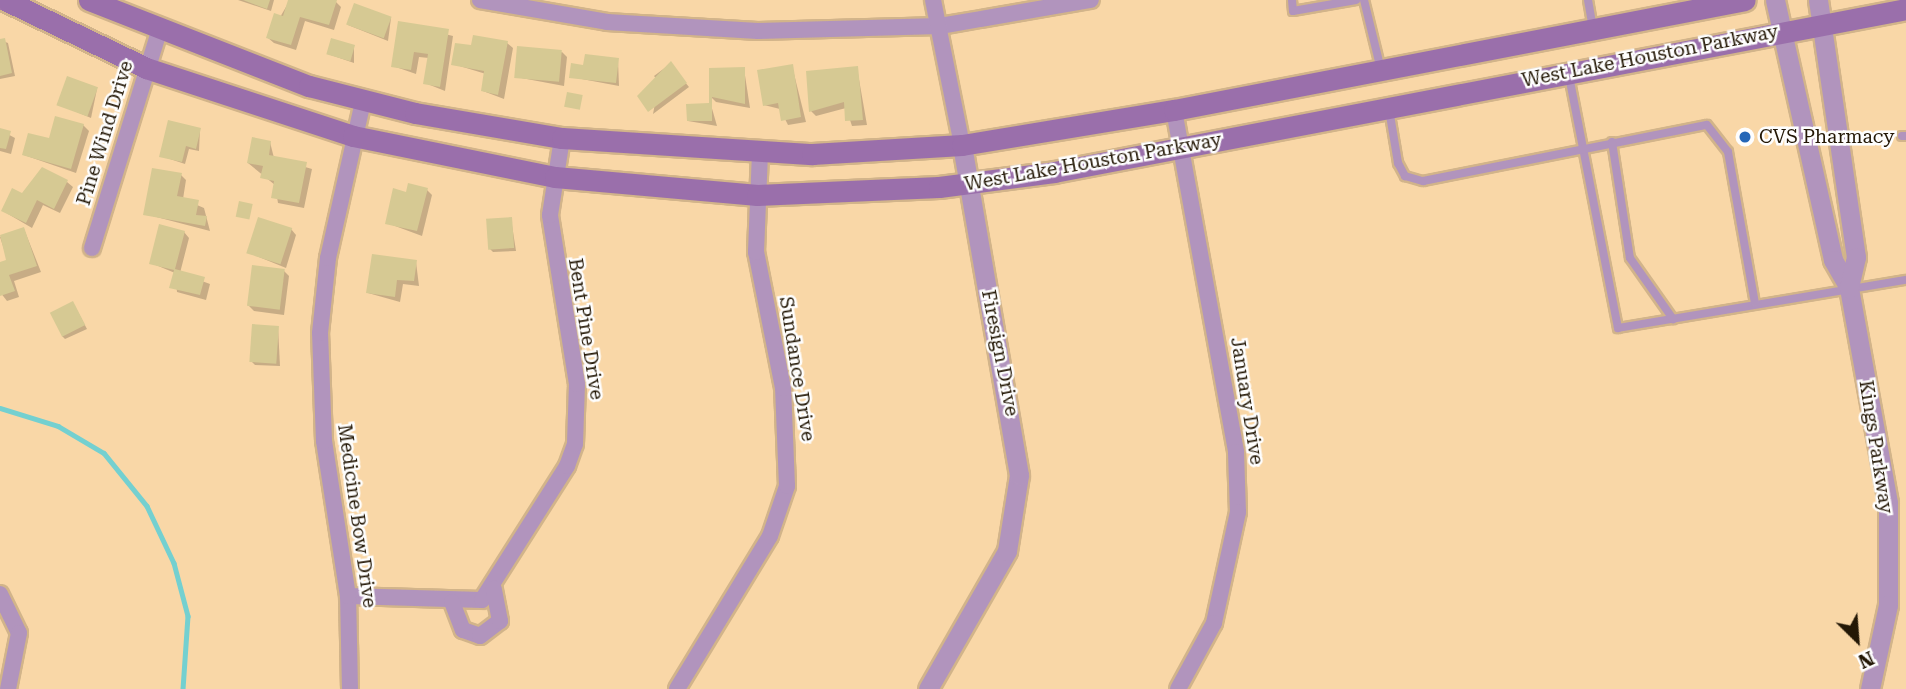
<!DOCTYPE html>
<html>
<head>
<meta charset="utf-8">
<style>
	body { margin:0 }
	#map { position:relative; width:1906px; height:689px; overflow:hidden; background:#f9d7a7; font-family:"Roboto Serif",serif }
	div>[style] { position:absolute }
	.shadow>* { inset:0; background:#0003 }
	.stream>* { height:4.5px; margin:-2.25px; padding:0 2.25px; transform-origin:2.25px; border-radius:2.25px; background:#74d0d0 }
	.building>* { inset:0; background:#d6c993; transform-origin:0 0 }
	.roads { filter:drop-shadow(2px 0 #d2b48a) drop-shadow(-2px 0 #d2b48a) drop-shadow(0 2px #d2b48a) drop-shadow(0 -2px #d2b48a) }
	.service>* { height:8px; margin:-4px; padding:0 4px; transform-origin:4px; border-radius:4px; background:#b194bd }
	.minor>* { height:16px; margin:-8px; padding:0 8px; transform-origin:8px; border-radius:8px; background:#b194bd }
	.tertiary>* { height:19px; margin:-9.5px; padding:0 9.5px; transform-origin:9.5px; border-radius:9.5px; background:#b194bd }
	.secondary>* { height:21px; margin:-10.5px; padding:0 10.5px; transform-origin:10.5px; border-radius:10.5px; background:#9a6fab }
	.dots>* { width:19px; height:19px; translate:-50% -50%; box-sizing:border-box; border:4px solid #fefefe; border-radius:50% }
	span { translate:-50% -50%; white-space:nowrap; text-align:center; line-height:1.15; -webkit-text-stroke:5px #fefefe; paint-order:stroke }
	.street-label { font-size:19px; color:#231705 }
	.poi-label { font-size:19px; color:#231705 }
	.left { translate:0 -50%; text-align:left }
	.north { position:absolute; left:1822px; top:605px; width:70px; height:70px; -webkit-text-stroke:5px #fefefe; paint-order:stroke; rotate:155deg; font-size:19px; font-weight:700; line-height:28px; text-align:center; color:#231705 }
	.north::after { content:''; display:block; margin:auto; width:24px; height:32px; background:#231705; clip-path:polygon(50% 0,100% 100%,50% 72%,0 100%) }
</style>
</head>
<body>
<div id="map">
	<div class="shadow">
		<div style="clip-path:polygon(238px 0,274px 0,271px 11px)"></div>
		<div style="clip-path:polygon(290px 0,336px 2px,341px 7px,334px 30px,305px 21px,296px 50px,274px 43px,268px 38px)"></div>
		<div style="clip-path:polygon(391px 18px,388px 41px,348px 25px)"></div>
		<div style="clip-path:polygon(400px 23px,453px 36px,445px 91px,425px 83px,429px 58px,419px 57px,416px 74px,393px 66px)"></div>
		<div style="clip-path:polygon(0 40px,8px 43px,15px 76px,0 79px)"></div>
		<div style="clip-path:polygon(507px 43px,513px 48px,504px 99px,483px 91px,486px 74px,453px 64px,472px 47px)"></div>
		<div style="clip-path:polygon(354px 46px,354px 63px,328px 54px)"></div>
		<div style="clip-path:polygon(562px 52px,567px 57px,564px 86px,516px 77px)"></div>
		<div style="clip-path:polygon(618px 60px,619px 86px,571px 77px,585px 66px)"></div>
		<div style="clip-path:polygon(670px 64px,689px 87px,653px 114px,659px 82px,654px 76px)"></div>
		<div style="clip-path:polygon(792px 66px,806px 122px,788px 125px,780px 109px,764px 105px)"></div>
		<div style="clip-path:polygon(857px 68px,867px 125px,852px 126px,846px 108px,816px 116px,811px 111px)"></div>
		<div style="clip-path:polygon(744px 69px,750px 108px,716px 102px,711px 97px)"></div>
		<div style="clip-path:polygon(97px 89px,91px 118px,58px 104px)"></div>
		<div style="clip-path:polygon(711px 105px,717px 126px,688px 121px)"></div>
		<div style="clip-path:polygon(83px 125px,89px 131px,76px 173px,24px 155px)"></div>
		<div style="clip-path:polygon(200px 129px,199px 151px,189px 149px,185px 164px,161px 156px)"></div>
		<div style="clip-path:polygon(0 130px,15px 138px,11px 154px,0 151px)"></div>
		<div style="clip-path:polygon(270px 142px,274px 158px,312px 169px,304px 208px,278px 203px,275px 185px,248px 163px)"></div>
		<div style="clip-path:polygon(181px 175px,186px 180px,183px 199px,204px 208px,210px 231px,145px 214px)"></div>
		<div style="clip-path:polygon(67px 182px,73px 187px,60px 213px,43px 205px,32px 228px,3px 211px,22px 195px)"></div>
		<div style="clip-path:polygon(427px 190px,432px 195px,422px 236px,387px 223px)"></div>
		<div style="clip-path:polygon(511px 219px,516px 251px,493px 252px,490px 249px)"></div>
		<div style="clip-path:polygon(24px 229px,41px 272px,14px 281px,19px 297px,7px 301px,0 292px,0 264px,8px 261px,0 237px)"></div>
		<div style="clip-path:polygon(291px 229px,296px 235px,286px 268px,249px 253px)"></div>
		<div style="clip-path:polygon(184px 232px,189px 238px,180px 273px,210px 284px,206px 300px,177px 292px,175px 273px,151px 263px)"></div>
		<div style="clip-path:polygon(416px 262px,419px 286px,403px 284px,400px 302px,368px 293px)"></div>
		<div style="clip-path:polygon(284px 271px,289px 276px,284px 315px,254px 311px,248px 305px)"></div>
		<div style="clip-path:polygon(73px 303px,87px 329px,65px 339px,62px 336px)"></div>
		<div style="clip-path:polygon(278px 327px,280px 366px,255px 365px,252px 362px)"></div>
	</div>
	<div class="stream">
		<div style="left:0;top:408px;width:61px;rotate:17.2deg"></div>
		<div style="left:58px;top:426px;width:53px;rotate:30.4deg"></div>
		<div style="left:104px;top:453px;width:68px;rotate:50.9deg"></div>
		<div style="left:147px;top:506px;width:63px;rotate:64.7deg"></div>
		<div style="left:174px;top:563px;width:55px;rotate:75.2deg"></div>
		<div style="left:188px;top:616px;width:73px;rotate:93.9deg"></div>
	</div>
	<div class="building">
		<div style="clip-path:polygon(243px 0,270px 0,267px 9px)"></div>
		<div style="clip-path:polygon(288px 0,337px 0,329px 25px,300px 17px,291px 45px,266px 38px,274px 13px,283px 16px)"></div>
		<div style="left:354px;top:3px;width:40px;height:23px;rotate:20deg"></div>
		<div style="clip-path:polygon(398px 21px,449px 29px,440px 87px,423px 84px,428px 54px,414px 52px,411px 70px,391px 67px)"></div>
		<div style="clip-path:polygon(473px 35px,508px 41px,498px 95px,481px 91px,484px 71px,451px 65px,455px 43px,471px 45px)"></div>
		<div style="clip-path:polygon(5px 38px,12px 73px,0 76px,0 39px)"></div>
		<div style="left:331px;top:38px;width:25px;height:17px;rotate:16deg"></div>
		<div style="left:517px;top:46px;width:45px;height:32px;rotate:5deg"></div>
		<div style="clip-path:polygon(585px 54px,619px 58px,616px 83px,569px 78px,571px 63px,583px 65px)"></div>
		<div style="clip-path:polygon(671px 61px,687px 83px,648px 112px,637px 96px)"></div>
		<div style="clip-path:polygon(793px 64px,801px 117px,781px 121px,778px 103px,763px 106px,757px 70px)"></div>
		<div style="clip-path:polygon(858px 66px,863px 120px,845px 121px,844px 102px,809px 112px,806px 71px)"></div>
		<div style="clip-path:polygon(745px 67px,745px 104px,712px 97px,712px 121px,687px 121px,686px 104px,709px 103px,709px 68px)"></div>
		<div style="left:67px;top:76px;width:33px;height:31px;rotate:20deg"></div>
		<div style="left:567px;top:92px;width:16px;height:15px;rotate:11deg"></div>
		<div style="clip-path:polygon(55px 116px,84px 124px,71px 169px,22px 155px,28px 133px,49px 138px)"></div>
		<div style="clip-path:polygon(168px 120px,201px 128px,196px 149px,186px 146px,182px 162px,159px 157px)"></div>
		<div style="clip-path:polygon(0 128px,11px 131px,6px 149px,0 148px)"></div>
		<div style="clip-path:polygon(252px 137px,271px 141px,269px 155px,307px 162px,299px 203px,271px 198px,274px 181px,260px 178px,263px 166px,247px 163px)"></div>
		<div style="clip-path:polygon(42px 167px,68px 180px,54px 209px,37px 200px,26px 223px,1px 211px,12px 188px,22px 193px)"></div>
		<div style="clip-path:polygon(152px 168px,182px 173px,177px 196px,199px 200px,196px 215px,207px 216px,205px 226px,143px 215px)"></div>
		<div style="clip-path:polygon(408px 183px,428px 188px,417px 231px,385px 224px,393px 188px,406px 192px)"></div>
		<div style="left:239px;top:201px;width:14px;height:16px;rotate:12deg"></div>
		<div style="left:258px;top:217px;width:36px;height:38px;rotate:18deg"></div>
		<div style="left:512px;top:217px;width:31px;height:26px;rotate:86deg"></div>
		<div style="clip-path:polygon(159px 224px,185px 231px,175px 269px,205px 277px,200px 295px,169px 288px,174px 270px,149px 264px)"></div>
		<div style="clip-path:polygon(24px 227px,37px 266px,9px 275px,15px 291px,0 296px,0 262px,6px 260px,0 235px)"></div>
		<div style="clip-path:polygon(372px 254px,417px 260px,414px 281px,397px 280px,395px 297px,366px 293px)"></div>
		<div style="left:252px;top:265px;width:33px;height:41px;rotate:7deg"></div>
		<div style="left:73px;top:301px;width:27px;height:26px;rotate:63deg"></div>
		<div style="left:252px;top:324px;width:27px;height:38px;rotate:4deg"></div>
	</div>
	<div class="roads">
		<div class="service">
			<div style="left:1292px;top:0;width:11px;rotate:85deg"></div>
			<div style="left:1293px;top:11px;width:64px;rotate:-9.9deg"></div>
			<div style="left:1364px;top:0;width:72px;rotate:76.3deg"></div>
			<div style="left:1588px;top:0;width:28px;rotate:80deg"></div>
			<div style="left:1569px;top:76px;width:257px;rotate:79deg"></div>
			<div style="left:1618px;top:328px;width:292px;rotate:-9.5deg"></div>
			<div style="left:1389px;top:109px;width:55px;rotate:80.5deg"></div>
			<div style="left:1398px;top:163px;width:15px;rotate:62deg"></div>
			<div style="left:1405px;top:176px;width:19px;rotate:16deg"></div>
			<div style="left:1423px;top:181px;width:289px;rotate:-11.2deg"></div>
			<div style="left:1707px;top:125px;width:34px;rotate:52deg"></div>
			<div style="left:1728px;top:152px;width:153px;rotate:79.9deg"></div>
			<div style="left:1902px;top:136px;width:4px"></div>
			<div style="left:1612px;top:142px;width:117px;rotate:81.2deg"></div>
			<div style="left:1630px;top:258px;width:75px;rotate:54.8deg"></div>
		</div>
		<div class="minor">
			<div style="left:480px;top:0;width:129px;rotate:9.8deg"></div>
			<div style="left:607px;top:22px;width:151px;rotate:3.4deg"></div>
			<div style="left:758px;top:31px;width:182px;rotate:-1.6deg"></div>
			<div style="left:940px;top:26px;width:153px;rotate:-9.8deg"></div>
			<div style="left:933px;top:0;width:148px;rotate:78.7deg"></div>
			<div style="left:1174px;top:110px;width:348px;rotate:79.7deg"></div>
			<div style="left:1236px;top:452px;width:60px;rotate:88.1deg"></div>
			<div style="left:1238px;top:512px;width:114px;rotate:102.2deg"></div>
			<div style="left:1214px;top:623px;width:75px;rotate:118.6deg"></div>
			<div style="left:92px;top:248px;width:227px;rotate:-72.8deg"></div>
			<div style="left:0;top:594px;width:43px;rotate:64deg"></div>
			<div style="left:19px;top:633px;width:57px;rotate:101.1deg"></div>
			<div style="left:348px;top:596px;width:134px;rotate:1.7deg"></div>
			<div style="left:482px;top:600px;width:159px;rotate:-57.6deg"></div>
			<div style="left:567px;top:466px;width:23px;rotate:-70deg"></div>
			<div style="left:575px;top:444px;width:60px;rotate:-88.1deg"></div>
			<div style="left:577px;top:384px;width:171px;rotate:-99.1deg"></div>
			<div style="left:550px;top:215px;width:78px;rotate:-81.1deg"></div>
			<div style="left:452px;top:602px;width:30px;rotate:69deg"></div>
			<div style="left:463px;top:630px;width:18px;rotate:19deg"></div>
			<div style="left:480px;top:636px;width:25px;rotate:-37deg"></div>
			<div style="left:500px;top:621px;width:33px;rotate:-101deg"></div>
			<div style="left:350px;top:689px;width:93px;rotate:-91.2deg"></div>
			<div style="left:348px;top:596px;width:157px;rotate:-98.8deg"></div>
			<div style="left:324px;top:441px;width:108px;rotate:-92.1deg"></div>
			<div style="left:320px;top:333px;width:75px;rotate:-83.9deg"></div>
			<div style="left:328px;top:258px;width:161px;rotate:-77.4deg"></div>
			<div style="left:677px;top:689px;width:179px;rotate:-58.7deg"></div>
			<div style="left:770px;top:536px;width:53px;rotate:-71.2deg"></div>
			<div style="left:787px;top:486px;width:98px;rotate:-92.3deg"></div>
			<div style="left:783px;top:388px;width:139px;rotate:-101.2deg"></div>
			<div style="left:756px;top:252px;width:99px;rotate:-87.7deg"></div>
		</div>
		<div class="tertiary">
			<div style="left:1775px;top:0;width:266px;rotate:77.4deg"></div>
			<div style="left:1833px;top:260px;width:32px;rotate:60deg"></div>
			<div style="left:1849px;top:288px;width:219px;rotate:79.7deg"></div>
			<div style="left:1888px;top:503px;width:102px;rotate:90deg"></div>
			<div style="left:1888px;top:605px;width:86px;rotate:102.1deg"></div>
			<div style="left:1818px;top:0;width:260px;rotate:81.6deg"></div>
			<div style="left:1856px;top:257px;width:32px;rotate:103deg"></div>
			<div style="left:928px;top:689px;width:159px;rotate:-60.2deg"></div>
			<div style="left:1007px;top:551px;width:77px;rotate:-81deg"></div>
			<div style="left:1019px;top:475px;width:335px;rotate:-99.8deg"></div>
		</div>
		<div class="secondary">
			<div style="left:5px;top:0;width:157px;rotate:25.7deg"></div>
			<div style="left:146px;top:68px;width:218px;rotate:18.2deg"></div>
			<div style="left:353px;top:136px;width:206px;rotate:11.5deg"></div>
			<div style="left:555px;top:177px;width:203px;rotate:5.1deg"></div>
			<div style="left:757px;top:195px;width:182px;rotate:-2.5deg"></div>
			<div style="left:939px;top:187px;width:116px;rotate:-7.4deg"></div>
			<div style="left:1054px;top:172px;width:867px;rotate:-10.83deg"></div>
			<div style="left:89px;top:0;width:236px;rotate:21.4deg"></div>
			<div style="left:309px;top:86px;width:109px;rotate:14.3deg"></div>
			<div style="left:415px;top:113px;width:149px;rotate:9.7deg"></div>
			<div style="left:562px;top:138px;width:251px;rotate:3.7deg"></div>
			<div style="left:812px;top:154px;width:150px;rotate:-3.4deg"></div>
			<div style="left:962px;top:145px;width:215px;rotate:-9.4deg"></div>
			<div style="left:1174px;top:110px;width:581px;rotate:-10.9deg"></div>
		</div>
	</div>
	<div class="dots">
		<div style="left:1745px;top:137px;background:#2566b7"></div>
	</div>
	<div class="street-label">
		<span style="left:1650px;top:56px;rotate:-11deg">West Lake Houston Parkway</span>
		<span style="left:105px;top:133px;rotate:-73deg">Pine Wind Drive</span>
		<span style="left:1093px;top:162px;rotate:-10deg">West Lake Houston Parkway</span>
		<span style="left:586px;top:329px;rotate:81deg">Bent Pine Drive</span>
		<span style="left:1000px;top:353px;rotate:79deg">Firesign Drive</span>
		<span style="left:797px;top:369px;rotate:81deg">Sundance Drive</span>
		<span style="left:1247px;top:401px;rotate:81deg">January Drive</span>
		<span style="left:1876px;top:447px;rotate:81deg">Kings Parkway</span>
		<span style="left:357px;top:516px;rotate:82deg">Medicine Bow Drive</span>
	</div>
	<div class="poi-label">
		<span class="left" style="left:1759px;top:137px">CVS Pharmacy</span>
	</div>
	<div class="north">N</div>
</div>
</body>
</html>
